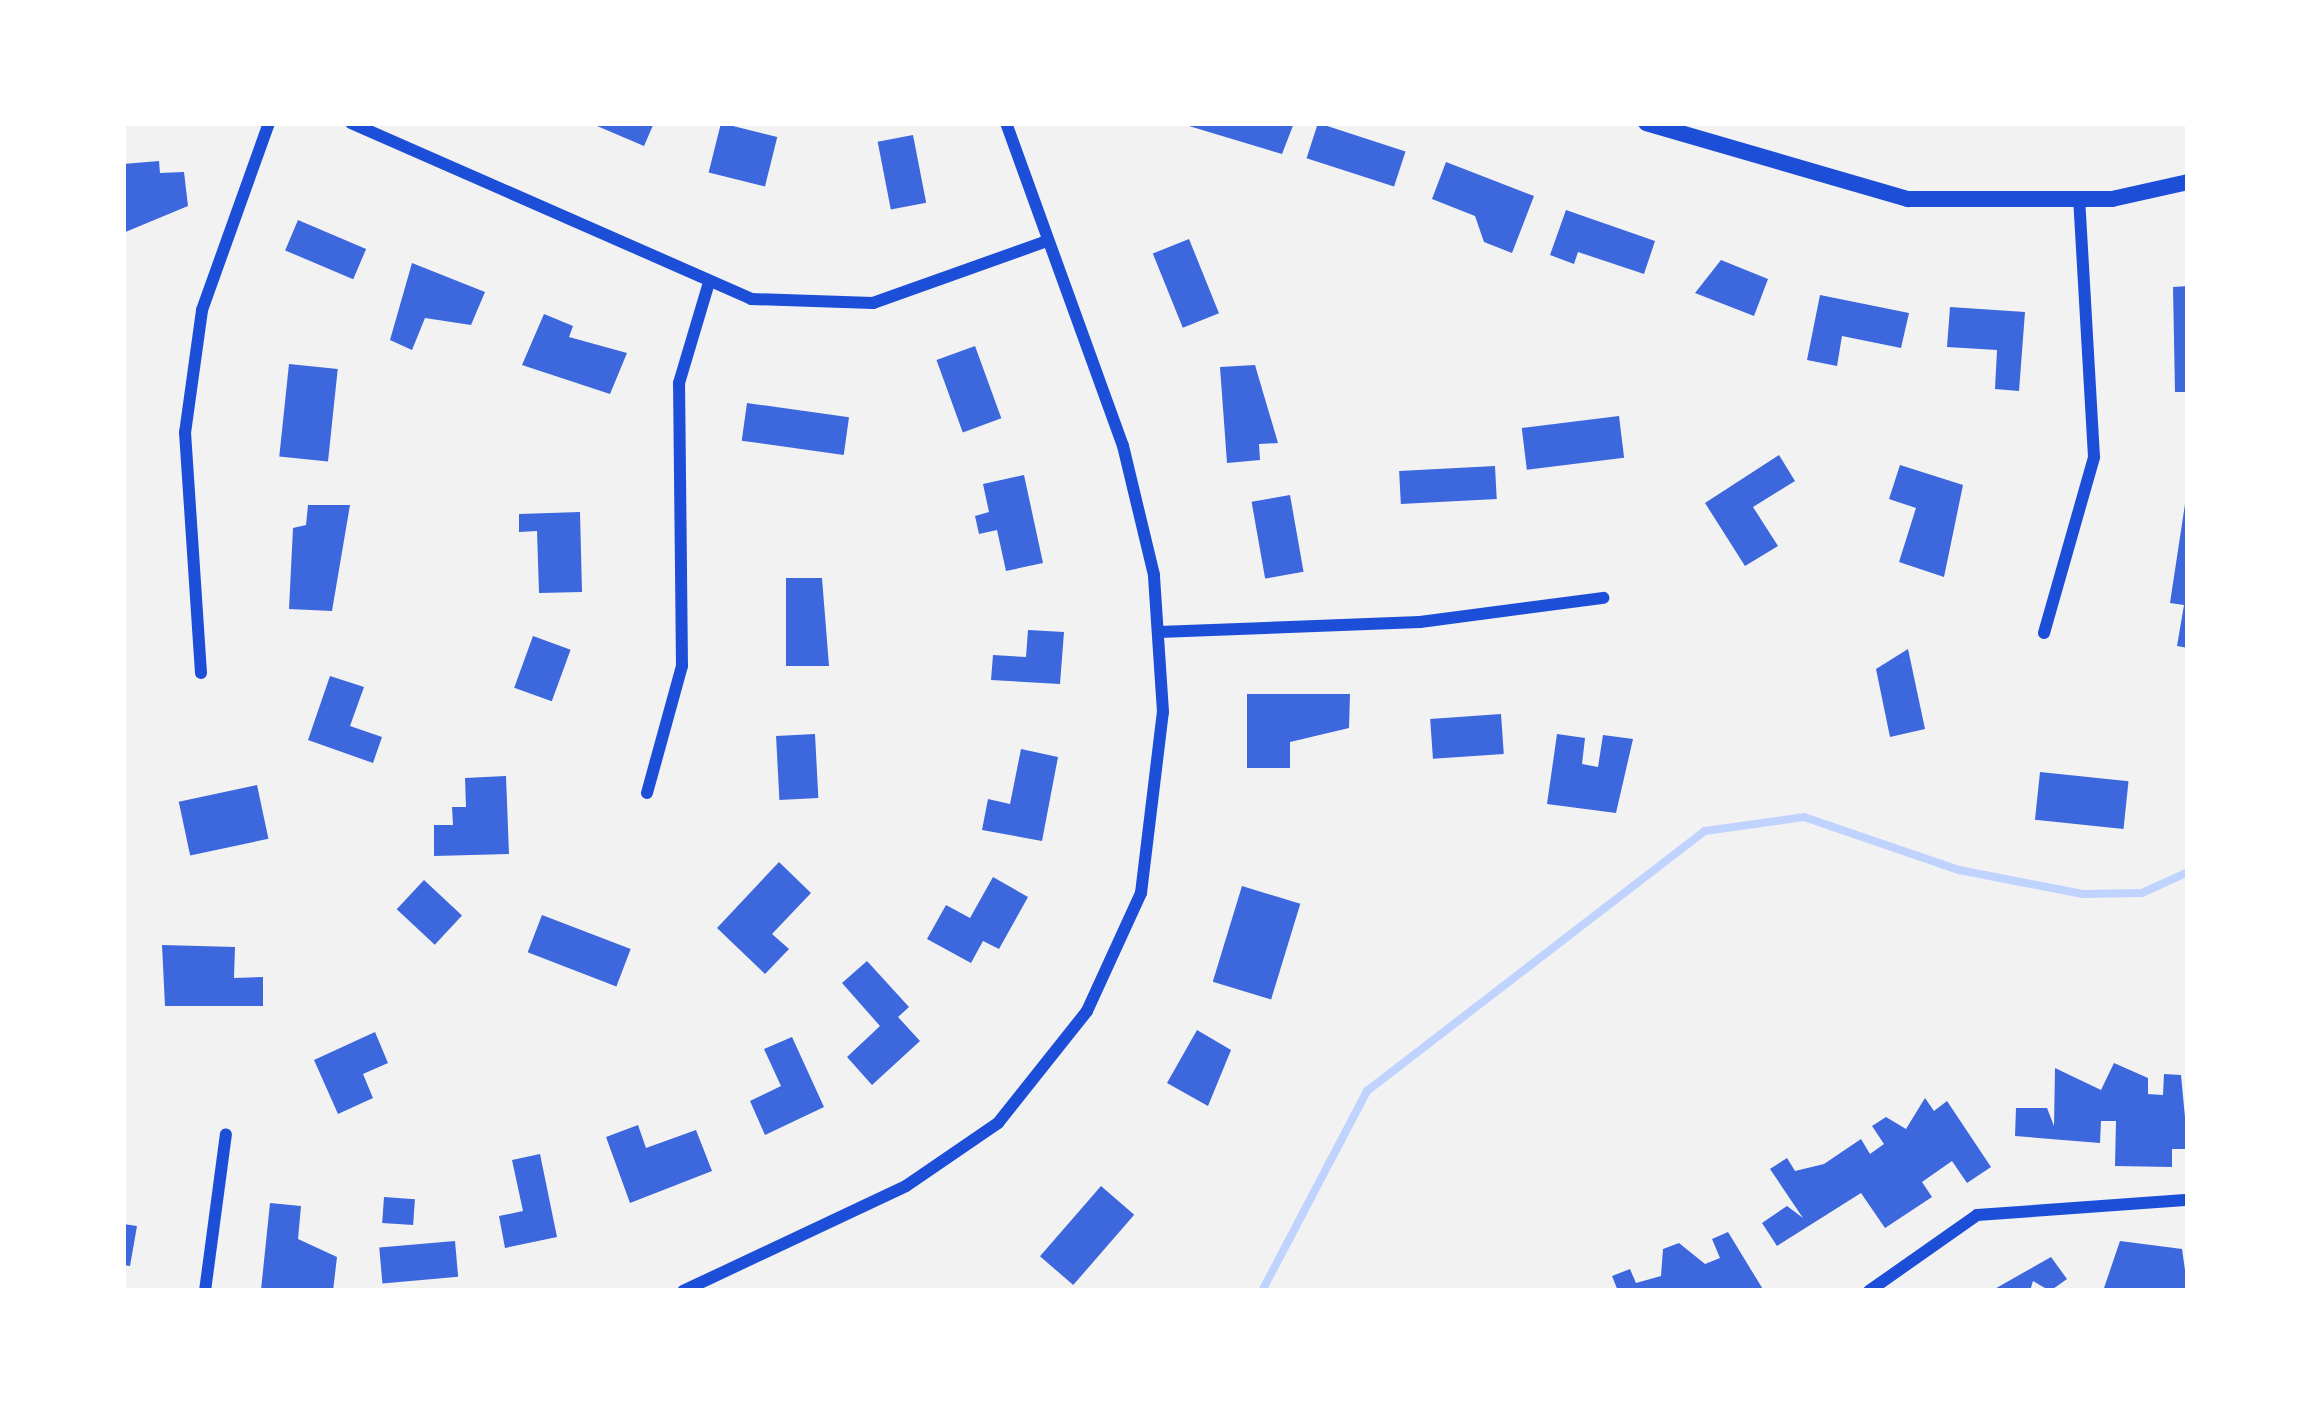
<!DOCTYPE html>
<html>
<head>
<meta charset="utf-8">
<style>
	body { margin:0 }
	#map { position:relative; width:2311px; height:1414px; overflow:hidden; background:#f2f2f2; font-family:"Sofia Sans Condensed",sans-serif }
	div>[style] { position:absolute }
	.stream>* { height:8px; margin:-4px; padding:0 4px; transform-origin:4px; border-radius:4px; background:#bfd3fe }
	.building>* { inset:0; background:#3d67dc; transform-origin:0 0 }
	.minor>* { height:12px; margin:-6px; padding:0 6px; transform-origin:6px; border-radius:6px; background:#1d4ed8 }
	.tertiary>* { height:16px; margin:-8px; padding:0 8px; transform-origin:8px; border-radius:8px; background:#1d4ed8 }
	span { translate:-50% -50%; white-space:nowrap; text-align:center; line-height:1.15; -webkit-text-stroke:12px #fff; paint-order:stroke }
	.frame { position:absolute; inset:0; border:126px solid #fff; pointer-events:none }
</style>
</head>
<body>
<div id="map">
	<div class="stream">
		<div style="left:1262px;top:1291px;width:226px;rotate:-62.3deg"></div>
		<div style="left:1367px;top:1091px;width:426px;rotate:-37.6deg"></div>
		<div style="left:1705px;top:831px;width:100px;rotate:-8deg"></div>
		<div style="left:1804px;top:817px;width:164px;rotate:18.9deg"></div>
		<div style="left:1959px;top:870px;width:126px;rotate:11deg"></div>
		<div style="left:2083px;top:894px;width:59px;rotate:-1deg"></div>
		<div style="left:2142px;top:893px;width:51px;rotate:-24.5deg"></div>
	</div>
	<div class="building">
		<div style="clip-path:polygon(590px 123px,654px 123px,644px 146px)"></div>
		<div style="left:721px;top:123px;width:58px;height:51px;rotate:14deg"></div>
		<div style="clip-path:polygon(1179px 123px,1294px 123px,1282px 154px)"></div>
		<div style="left:1318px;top:123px;width:92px;height:37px;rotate:18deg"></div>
		<div style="left:913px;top:135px;width:69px;height:36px;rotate:79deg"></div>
		<div style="clip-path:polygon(159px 161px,160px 173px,184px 172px,188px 206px,123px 233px,123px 164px)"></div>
		<div style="clip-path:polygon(1446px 162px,1534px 196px,1512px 253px,1484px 242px,1475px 216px,1432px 199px)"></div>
		<div style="clip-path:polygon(1566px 210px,1655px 241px,1644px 274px,1578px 252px,1574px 264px,1550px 255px)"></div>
		<div style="left:298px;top:220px;width:74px;height:33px;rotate:23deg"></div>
		<div style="left:1189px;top:239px;width:80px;height:39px;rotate:68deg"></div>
		<div style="clip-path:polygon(1721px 260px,1768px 279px,1754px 316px,1695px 293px)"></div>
		<div style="clip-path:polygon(412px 263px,485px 292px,471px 325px,425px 318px,412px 350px,390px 340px)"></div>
		<div style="clip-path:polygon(2188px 286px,2188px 392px,2175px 392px,2173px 287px)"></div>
		<div style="clip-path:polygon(1820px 295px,1909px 313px,1901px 348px,1842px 336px,1837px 366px,1807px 360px)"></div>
		<div style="clip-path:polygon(1950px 307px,2025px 312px,2019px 391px,1995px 389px,1997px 350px,1947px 347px)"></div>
		<div style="clip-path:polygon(544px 314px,573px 326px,569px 337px,627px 353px,610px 394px,522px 365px)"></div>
		<div style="left:975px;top:346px;width:77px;height:41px;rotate:70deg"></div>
		<div style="left:289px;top:364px;width:49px;height:93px;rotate:6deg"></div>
		<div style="clip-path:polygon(1255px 365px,1278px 443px,1259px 444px,1260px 460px,1227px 463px,1220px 367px)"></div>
		<div style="left:747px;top:403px;width:103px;height:38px;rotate:8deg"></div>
		<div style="left:1619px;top:416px;width:42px;height:98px;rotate:83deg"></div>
		<div style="clip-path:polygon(1779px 455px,1795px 481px,1753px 507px,1778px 546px,1745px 566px,1705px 503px)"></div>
		<div style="clip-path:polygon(1900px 465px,1963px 485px,1944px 577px,1899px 562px,1916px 508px,1889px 499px)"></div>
		<div style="left:1495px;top:466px;width:33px;height:96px;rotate:87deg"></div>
		<div style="clip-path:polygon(1024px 475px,1043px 563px,1006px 571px,997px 530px,979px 534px,975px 516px,989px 512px,983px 484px)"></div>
		<div style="left:1290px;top:495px;width:78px;height:39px;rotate:80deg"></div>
		<div style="clip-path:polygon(2185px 504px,2188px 504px,2188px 648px,2177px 646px,2184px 605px,2170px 603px)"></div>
		<div style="clip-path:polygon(308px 505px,350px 505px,332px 611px,289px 609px,293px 528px,306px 525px)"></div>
		<div style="clip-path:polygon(580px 512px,582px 592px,539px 593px,537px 531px,519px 532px,519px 514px)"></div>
		<div style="clip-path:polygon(786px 578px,822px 578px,829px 666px,786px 666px)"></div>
		<div style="clip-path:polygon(1028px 630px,1064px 632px,1060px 684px,991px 680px,993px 655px,1026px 657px)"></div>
		<div style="left:533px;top:636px;width:40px;height:55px;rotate:20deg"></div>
		<div style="clip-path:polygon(1908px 649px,1925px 729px,1890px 737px,1876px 669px)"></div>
		<div style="clip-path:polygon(330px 676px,364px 687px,350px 726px,382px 737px,373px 763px,308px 740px)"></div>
		<div style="clip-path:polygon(1247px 694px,1350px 694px,1349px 728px,1290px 742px,1290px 768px,1247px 768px)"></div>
		<div style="left:1501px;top:714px;width:40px;height:71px;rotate:86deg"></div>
		<div style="left:815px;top:734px;width:64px;height:39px;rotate:87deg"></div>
		<div style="clip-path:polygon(1557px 734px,1585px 738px,1582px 764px,1598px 767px,1603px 735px,1633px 739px,1616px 813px,1547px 804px)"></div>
		<div style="clip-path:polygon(1021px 749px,1058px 757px,1042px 841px,982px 830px,988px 799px,1010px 804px)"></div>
		<div style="left:2040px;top:772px;width:89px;height:48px;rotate:6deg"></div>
		<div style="clip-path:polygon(506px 776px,509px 854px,434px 856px,434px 825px,453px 825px,452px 807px,466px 807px,465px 778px)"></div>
		<div style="left:257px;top:785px;width:55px;height:80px;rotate:78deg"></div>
		<div style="clip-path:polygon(779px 862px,811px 893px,772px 934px,789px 949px,765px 974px,717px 928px)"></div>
		<div style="clip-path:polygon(993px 877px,1028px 897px,999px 949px,983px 941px,971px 963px,927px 939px,946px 905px,970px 918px)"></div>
		<div style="left:424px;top:880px;width:52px;height:40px;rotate:43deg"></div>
		<div style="left:1242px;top:886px;width:61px;height:100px;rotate:17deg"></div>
		<div style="left:542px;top:915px;width:95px;height:40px;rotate:21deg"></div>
		<div style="clip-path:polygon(162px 945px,235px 947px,234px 978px,263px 977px,263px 1006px,165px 1006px)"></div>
		<div style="clip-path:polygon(867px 961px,909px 1007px,898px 1017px,920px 1041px,872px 1085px,847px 1057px,880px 1026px,842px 983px)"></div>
		<div style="clip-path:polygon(1197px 1030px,1231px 1050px,1208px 1106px,1167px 1083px)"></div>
		<div style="clip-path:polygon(375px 1032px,388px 1063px,363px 1074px,373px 1098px,338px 1114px,314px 1060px)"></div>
		<div style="clip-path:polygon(792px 1037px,824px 1107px,765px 1135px,750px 1101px,781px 1086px,764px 1049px)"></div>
		<div style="clip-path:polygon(2114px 1063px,2148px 1078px,2148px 1094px,2163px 1095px,2164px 1074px,2181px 1075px,2188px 1149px,2172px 1149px,2172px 1167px,2115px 1166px,2116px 1121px,2101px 1121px,2100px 1143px,2015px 1136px,2016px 1108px,2047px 1108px,2054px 1126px,2055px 1068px,2101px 1090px)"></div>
		<div style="clip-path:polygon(1925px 1098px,1934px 1111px,1947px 1101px,1991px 1167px,1967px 1183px,1952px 1161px,1922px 1182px,1932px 1197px,1885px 1228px,1861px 1193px,1777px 1246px,1762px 1223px,1787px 1206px,1803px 1218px,1770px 1169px,1787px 1158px,1795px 1171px,1824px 1164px,1861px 1139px,1870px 1154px,1884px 1144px,1872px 1126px,1886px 1117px,1906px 1129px)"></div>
		<div style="clip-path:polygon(638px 1125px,646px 1148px,696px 1130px,712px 1171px,630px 1203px,606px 1137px)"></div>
		<div style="clip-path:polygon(540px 1154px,557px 1237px,505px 1248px,499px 1216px,523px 1211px,512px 1160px)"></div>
		<div style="left:1101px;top:1186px;width:44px;height:93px;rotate:41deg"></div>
		<div style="left:384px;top:1197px;width:31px;height:26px;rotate:4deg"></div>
		<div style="clip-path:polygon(270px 1203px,301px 1206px,298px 1239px,337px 1257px,333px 1291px,261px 1290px)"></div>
		<div style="clip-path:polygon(123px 1224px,137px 1226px,130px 1266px,123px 1265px)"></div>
		<div style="clip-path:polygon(1728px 1232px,1764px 1291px,1618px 1291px,1612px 1276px,1630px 1269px,1636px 1283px,1661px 1276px,1663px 1249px,1679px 1243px,1705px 1264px,1720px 1258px,1712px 1239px)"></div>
		<div style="left:455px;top:1241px;width:36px;height:76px;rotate:85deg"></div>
		<div style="clip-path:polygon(2120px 1241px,2182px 1249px,2188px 1291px,2103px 1291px)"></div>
		<div style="clip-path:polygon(2051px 1257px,2067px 1279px,2050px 1291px,2033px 1281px,2030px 1291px,1991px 1291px)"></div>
	</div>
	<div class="minor">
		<div style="left:351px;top:123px;width:437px;rotate:23.7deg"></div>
		<div style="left:751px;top:299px;width:122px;rotate:1.9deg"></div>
		<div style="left:873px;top:303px;width:182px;rotate:-19.6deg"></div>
		<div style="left:1159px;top:632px;width:261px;rotate:-2.2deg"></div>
		<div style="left:1420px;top:622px;width:185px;rotate:-7.5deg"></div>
		<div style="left:2044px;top:633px;width:183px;rotate:-74.1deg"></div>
		<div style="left:2094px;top:457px;width:258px;rotate:-93.3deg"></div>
		<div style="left:201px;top:673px;width:241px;rotate:-93.8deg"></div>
		<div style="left:185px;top:433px;width:124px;rotate:-82.1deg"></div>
		<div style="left:202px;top:310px;width:199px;rotate:-70.3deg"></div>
		<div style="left:647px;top:793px;width:132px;rotate:-74.6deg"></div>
		<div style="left:682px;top:666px;width:283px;rotate:-90.6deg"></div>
		<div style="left:679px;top:383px;width:101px;rotate:-73.4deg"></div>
		<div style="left:205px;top:1291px;width:158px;rotate:-82.4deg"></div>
		<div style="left:683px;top:1291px;width:246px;rotate:-25.2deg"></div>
		<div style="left:906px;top:1186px;width:112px;rotate:-34.4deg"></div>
		<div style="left:998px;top:1123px;width:143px;rotate:-51.5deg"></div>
		<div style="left:1087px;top:1011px;width:130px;rotate:-65.4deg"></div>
		<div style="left:1141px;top:893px;width:182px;rotate:-83.1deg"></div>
		<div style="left:1163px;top:712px;width:137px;rotate:-93.8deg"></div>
		<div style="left:1154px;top:575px;width:133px;rotate:-103.5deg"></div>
		<div style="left:1123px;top:446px;width:344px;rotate:-109.9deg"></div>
		<div style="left:1869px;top:1291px;width:132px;rotate:-35.1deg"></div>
		<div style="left:1977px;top:1215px;width:212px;rotate:-4.1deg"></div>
	</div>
	<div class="tertiary">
		<div style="left:1646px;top:123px;width:273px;rotate:16.2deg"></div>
		<div style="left:1908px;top:199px;width:204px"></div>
		<div style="left:2112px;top:199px;width:78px;rotate:-12.6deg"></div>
	</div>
	<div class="frame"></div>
</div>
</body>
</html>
